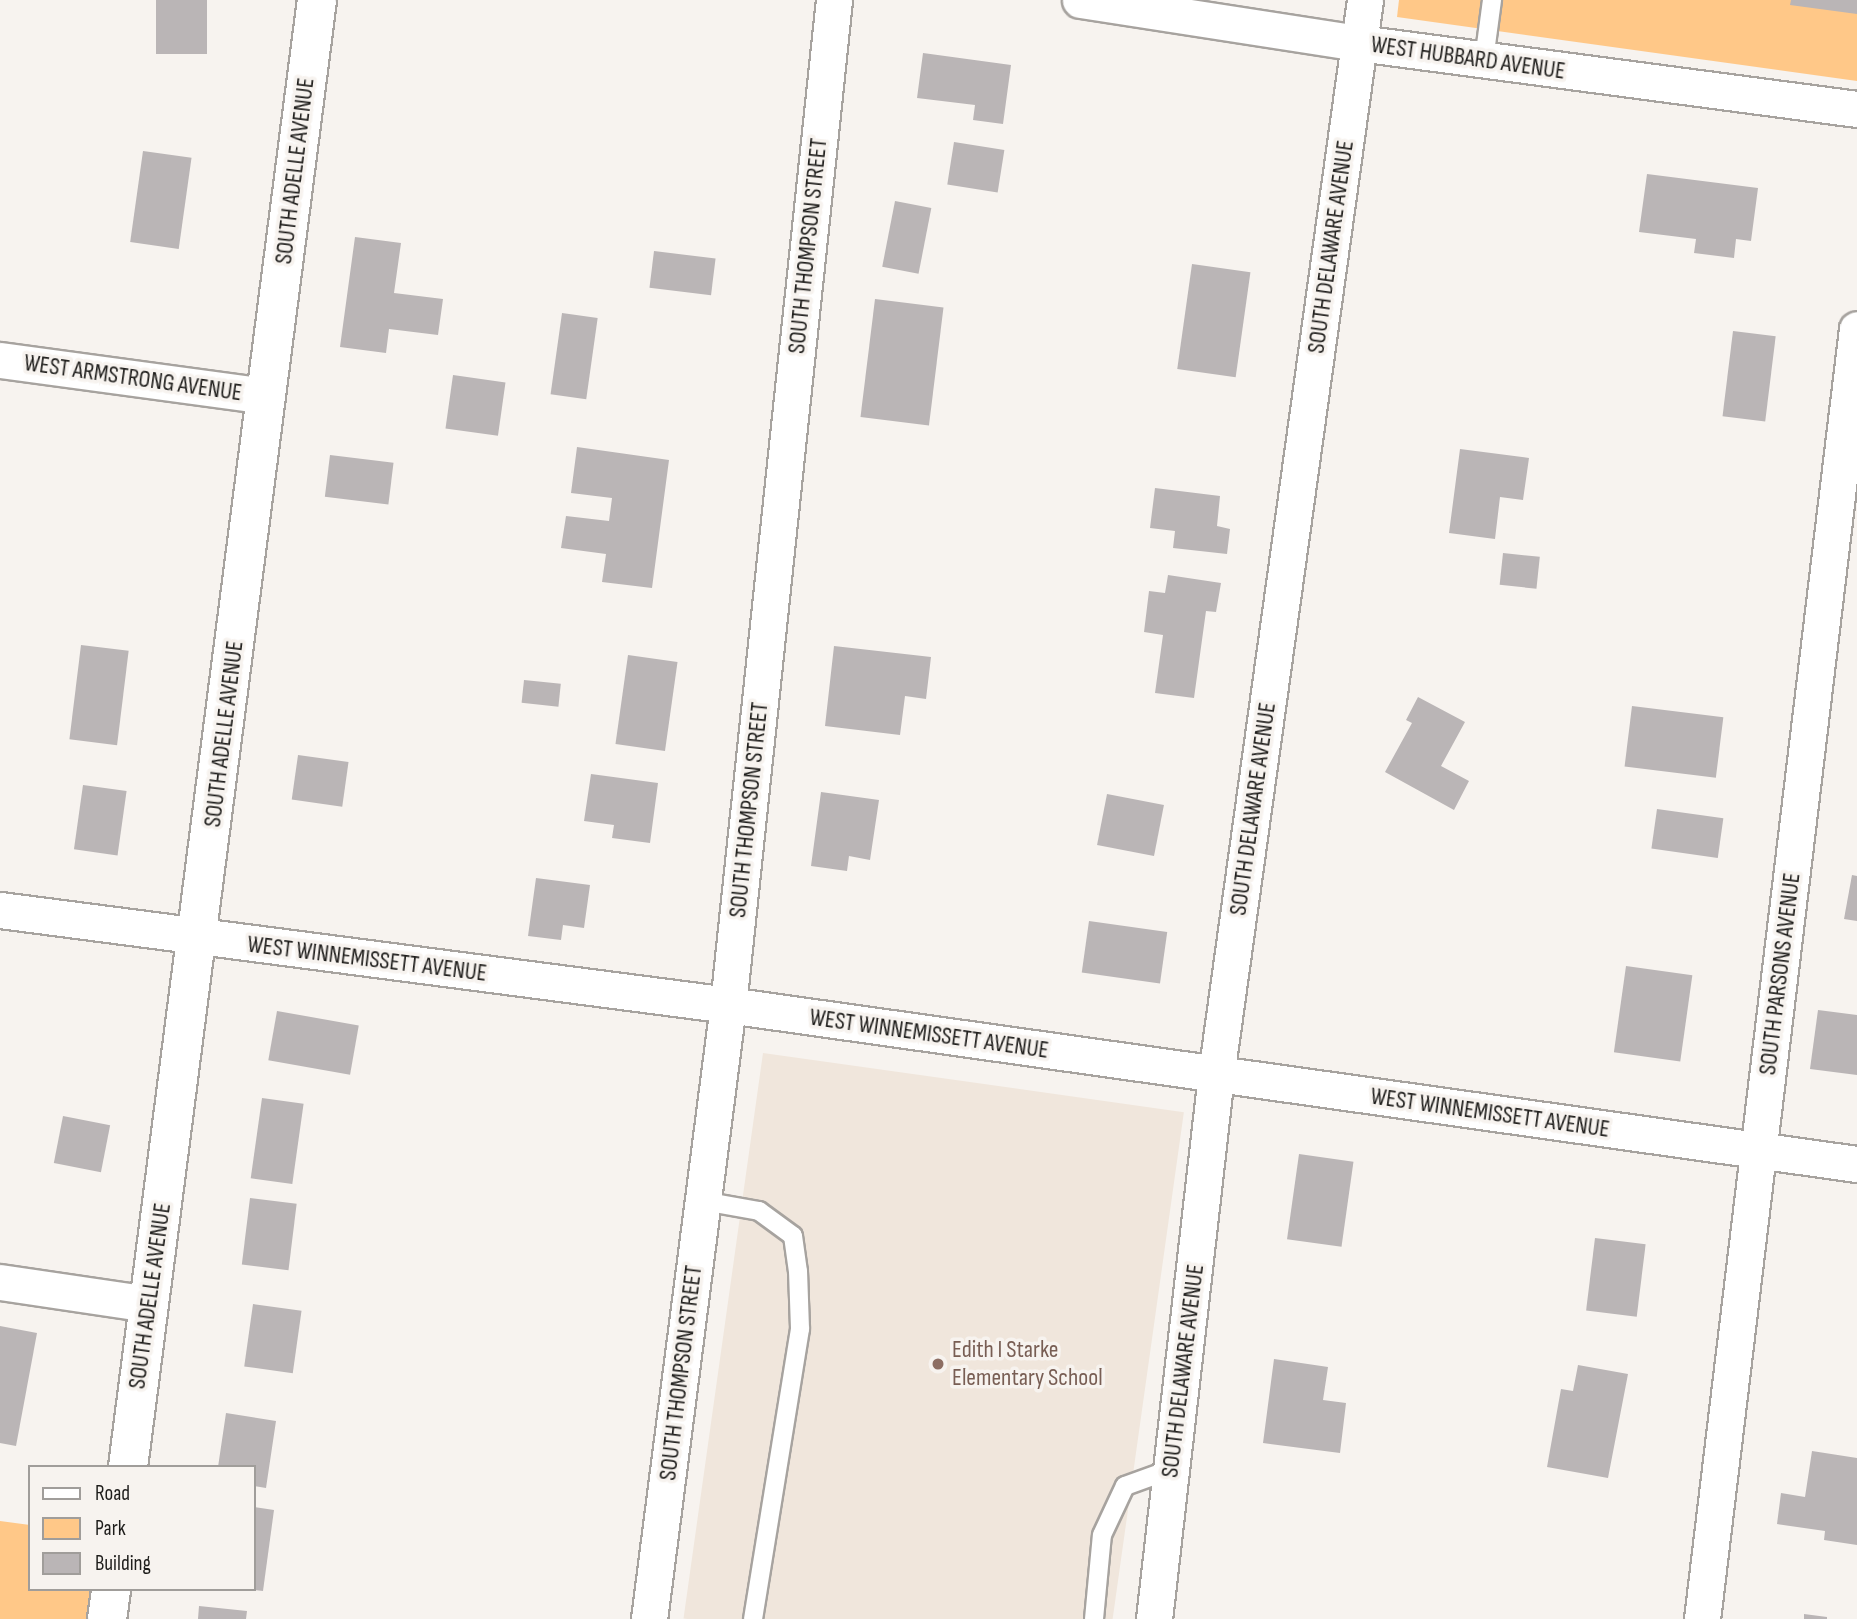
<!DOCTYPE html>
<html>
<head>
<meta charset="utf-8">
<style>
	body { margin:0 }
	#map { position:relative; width:1857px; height:1619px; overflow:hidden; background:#f7f3ef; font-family:"Sofia Sans Condensed",sans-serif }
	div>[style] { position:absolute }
	.built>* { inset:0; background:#f0e6dc; transform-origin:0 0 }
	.green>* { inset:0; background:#ffc888 }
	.building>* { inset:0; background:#bab5b6; transform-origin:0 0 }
	.roads { filter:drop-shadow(2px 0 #a7a39f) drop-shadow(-2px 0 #a7a39f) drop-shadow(0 2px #a7a39f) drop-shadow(0 -2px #a7a39f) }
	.lane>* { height:18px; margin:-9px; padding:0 9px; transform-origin:9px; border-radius:9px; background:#fff }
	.street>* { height:35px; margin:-17.5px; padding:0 17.5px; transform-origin:17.5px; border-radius:17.5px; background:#fff }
	.secondary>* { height:38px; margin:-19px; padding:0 19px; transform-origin:19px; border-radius:19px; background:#fff }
	.dots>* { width:19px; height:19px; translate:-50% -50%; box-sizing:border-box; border:4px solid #f7f3ef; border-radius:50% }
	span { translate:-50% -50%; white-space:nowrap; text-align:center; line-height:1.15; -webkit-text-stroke:7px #f7f3ef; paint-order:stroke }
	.street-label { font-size:24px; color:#1e1d1b }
	.education-label { font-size:24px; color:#785e54 }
	.left { translate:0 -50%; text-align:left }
	.legend { position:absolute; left:28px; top:1465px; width:228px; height:126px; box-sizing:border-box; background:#f7f3ef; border:2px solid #a09d9a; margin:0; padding:9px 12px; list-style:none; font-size:21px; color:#1e1d1b }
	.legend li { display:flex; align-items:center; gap:14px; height:35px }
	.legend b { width:35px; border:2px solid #a09d9a }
</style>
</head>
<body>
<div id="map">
	<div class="built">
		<div style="left:763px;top:1053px;width:425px;height:571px;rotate:8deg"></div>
	</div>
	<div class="green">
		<div style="clip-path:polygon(1399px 0,1857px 0,1857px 81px,1397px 17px)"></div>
		<div style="clip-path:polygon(0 1521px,30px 1525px,30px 1589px,93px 1589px,89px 1619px,0 1619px)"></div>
	</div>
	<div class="building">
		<div style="left:156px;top:0;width:51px;height:54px"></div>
		<div style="clip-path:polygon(1791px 0,1857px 0,1857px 14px,1790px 5px)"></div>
		<div style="clip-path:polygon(923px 53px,1011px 65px,1003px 124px,973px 120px,975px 105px,917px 98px)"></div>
		<div style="left:954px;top:142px;width:51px;height:43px;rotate:9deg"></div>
		<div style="left:143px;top:151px;width:49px;height:92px;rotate:8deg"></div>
		<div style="clip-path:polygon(1647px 174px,1758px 188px,1751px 241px,1736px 239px,1734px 258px,1694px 253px,1696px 239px,1639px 232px)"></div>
		<div style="left:895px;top:201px;width:37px;height:67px;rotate:11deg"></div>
		<div style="clip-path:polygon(355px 237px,401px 243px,394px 293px,443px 299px,438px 335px,389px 329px,386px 353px,340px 347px)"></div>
		<div style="left:654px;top:251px;width:62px;height:37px;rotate:7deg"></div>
		<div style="left:1192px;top:264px;width:59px;height:106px;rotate:8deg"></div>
		<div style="left:875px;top:299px;width:69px;height:119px;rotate:7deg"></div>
		<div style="left:562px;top:313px;width:36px;height:82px;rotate:8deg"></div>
		<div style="left:1733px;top:331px;width:43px;height:86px;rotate:7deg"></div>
		<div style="left:453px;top:375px;width:53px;height:54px;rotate:8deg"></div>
		<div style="clip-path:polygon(577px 447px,669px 460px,652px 588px,602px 582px,606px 554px,561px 548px,566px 516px,609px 521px,612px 498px,571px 493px)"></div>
		<div style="clip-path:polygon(1460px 449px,1529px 458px,1523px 500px,1500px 497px,1495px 539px,1449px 533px)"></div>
		<div style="left:330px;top:455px;width:64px;height:42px;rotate:7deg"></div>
		<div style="clip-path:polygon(1155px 488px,1220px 496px,1217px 526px,1230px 529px,1227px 554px,1173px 548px,1175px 531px,1150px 528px)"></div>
		<div style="left:1503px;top:553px;width:37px;height:32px;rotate:6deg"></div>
		<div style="clip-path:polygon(1168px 575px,1221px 583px,1216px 612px,1206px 611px,1194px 698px,1155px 693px,1163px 635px,1144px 632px,1149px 591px,1165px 593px)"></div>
		<div style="left:81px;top:645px;width:48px;height:95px;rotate:7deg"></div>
		<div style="clip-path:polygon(834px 646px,931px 657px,926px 699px,905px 696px,900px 735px,825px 726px)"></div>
		<div style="left:628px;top:655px;width:50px;height:90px;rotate:8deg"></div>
		<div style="left:524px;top:680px;width:37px;height:23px;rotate:6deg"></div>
		<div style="clip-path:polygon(1418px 697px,1465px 722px,1441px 766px,1469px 781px,1454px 810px,1385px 772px,1412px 723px,1406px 720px)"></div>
		<div style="left:1632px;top:706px;width:92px;height:61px;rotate:7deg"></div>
		<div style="left:298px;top:755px;width:51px;height:45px;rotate:8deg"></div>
		<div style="clip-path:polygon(591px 774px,658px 783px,650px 843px,612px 838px,614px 825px,584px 821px)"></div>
		<div style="left:83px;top:785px;width:44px;height:65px;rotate:8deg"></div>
		<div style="clip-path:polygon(821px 792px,879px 800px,870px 860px,849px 856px,847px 871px,811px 866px)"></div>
		<div style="left:1107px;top:794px;width:58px;height:52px;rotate:11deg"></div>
		<div style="left:1657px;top:809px;width:67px;height:40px;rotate:8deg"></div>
		<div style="clip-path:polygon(1852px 875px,1857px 876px,1857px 921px,1844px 919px)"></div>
		<div style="clip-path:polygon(536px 878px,590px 885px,584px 928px,563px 925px,561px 940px,528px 936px)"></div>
		<div style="left:1089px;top:921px;width:79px;height:52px;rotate:8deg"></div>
		<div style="left:1626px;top:966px;width:67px;height:87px;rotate:8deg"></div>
		<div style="clip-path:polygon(1818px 1010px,1857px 1015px,1857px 1075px,1810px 1069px)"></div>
		<div style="left:277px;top:1011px;width:83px;height:50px;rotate:10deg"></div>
		<div style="left:262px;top:1098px;width:42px;height:81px;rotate:8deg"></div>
		<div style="left:63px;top:1116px;width:48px;height:48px;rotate:11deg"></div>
		<div style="left:1299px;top:1154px;width:55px;height:86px;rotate:8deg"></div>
		<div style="left:250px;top:1198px;width:47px;height:67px;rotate:7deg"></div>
		<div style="left:1595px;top:1238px;width:51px;height:73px;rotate:7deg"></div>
		<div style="left:253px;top:1304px;width:49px;height:63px;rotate:8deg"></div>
		<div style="clip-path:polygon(0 1326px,37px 1333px,16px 1446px,0 1443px)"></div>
		<div style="clip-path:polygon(1274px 1359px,1328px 1367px,1323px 1400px,1346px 1403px,1340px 1453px,1263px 1443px)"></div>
		<div style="clip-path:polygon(1578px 1365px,1628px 1374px,1608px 1478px,1547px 1467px,1561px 1389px,1573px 1391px)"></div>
		<div style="clip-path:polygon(226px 1413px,276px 1421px,266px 1488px,254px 1486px,254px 1467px,218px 1467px)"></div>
		<div style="clip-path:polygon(1812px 1451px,1857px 1458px,1857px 1545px,1824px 1540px,1825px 1531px,1777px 1524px,1781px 1493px,1805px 1497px)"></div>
		<div style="clip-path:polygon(254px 1507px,274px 1510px,263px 1591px,254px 1590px)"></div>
		<div style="clip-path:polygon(199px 1606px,247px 1611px,246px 1619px,198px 1619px)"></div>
		<div style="clip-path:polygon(1804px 1614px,1827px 1617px,1827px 1619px,1804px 1619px)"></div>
	</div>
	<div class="roads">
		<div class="lane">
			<div style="left:1484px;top:60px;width:61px;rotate:-82.4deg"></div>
			<div style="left:703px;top:1201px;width:57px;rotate:10.1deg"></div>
			<div style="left:759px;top:1211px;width:42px;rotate:36.3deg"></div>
			<div style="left:793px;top:1236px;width:35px;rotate:82deg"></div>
			<div style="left:798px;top:1271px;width:58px;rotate:88deg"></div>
			<div style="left:800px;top:1329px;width:294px;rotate:99.2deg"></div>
			<div style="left:1094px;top:1619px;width:84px;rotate:-84.6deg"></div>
			<div style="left:1102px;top:1535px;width:54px;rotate:-64.9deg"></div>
			<div style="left:1125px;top:1486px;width:50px;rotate:-19.9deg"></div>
		</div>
		<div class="street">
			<div style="left:1080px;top:0;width:282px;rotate:8.8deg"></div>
			<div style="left:1359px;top:43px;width:502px;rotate:7.55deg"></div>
			<div style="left:0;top:360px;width:268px;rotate:7.7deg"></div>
			<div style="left:0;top:910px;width:734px;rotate:7.43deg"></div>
			<div style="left:728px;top:1005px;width:1140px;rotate:8.02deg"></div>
			<div style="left:0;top:1282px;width:151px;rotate:8.4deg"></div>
			<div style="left:649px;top:1619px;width:619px;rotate:-82.67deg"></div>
			<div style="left:728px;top:1005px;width:1011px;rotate:-83.98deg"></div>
			<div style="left:1154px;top:1619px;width:548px;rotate:-83.5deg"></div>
			<div style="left:1216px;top:1075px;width:1085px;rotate:-82.11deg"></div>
			<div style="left:1702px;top:1619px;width:1299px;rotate:-83.15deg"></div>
		</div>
		<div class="secondary">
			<div style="left:128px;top:1467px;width:1479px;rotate:-82.66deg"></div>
			<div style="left:107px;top:1619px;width:30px;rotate:-82deg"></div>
		</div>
	</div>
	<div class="dots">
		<div style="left:938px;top:1364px;background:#8d6e63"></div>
	</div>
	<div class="street-label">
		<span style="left:1468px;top:58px;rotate:8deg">WEST HUBBARD AVENUE</span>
		<span style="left:295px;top:171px;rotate:-83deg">SOUTH ADELLE AVENUE</span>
		<span style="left:808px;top:246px;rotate:-84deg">SOUTH THOMPSON STREET</span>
		<span style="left:1331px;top:247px;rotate:-82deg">SOUTH DELAWARE AVENUE</span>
		<span style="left:133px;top:378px;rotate:8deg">WEST ARMSTRONG AVENUE</span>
		<span style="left:224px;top:734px;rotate:-83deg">SOUTH ADELLE AVENUE</span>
		<span style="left:1253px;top:809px;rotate:-82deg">SOUTH DELAWARE AVENUE</span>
		<span style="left:749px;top:810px;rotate:-84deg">SOUTH THOMPSON STREET</span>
		<span style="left:367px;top:959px;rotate:7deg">WEST WINNEMISSETT AVENUE</span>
		<span style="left:1780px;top:974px;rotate:-83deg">SOUTH PARSONS AVENUE</span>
		<span style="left:929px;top:1034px;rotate:8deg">WEST WINNEMISSETT AVENUE</span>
		<span style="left:1490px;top:1113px;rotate:8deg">WEST WINNEMISSETT AVENUE</span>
		<span style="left:150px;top:1296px;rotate:-82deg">SOUTH ADELLE AVENUE</span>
		<span style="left:1183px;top:1371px;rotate:-83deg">SOUTH DELAWARE AVENUE</span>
		<span style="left:681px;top:1373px;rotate:-83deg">SOUTH THOMPSON STREET</span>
	</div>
	<div class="education-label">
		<span class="left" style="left:952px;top:1364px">Edith I Starke<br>Elementary School</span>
	</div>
	<ul class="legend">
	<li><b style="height:9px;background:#fff"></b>Road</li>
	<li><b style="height:19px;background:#ffc888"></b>Park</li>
	<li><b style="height:19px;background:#bab5b6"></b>Building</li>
	</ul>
</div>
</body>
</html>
